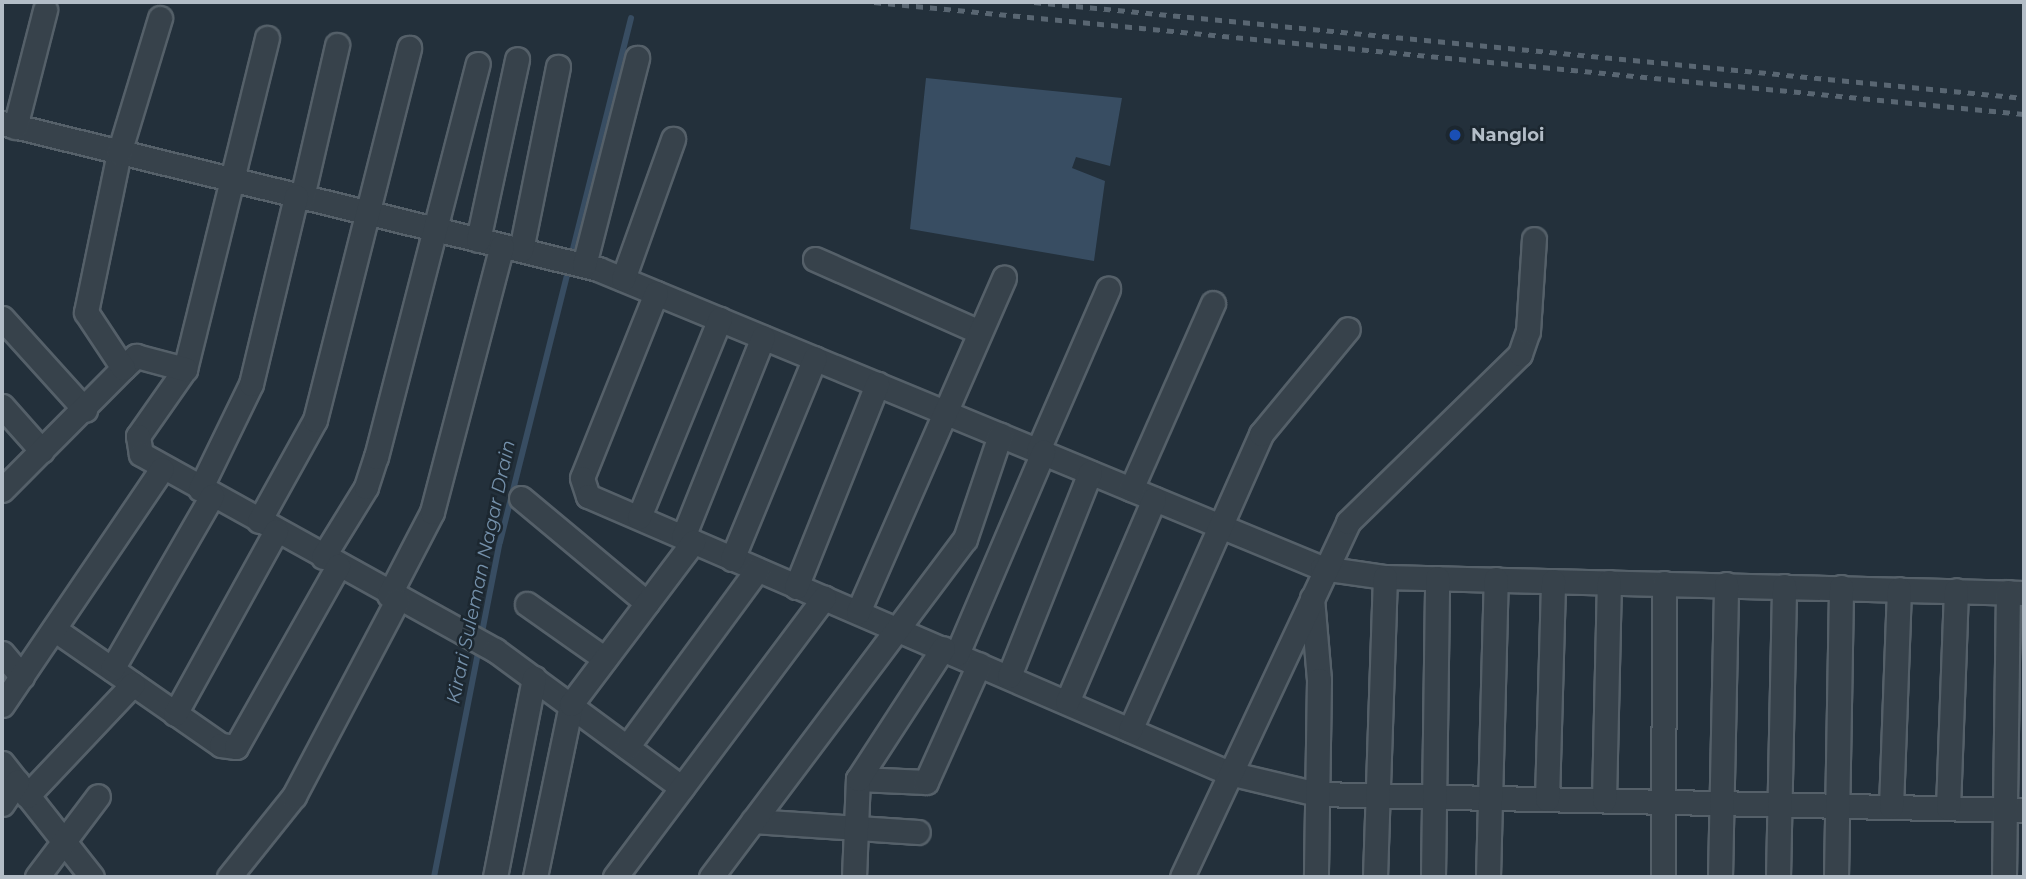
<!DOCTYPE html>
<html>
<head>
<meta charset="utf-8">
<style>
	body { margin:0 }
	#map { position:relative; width:2026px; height:879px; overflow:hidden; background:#23303b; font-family:Montserrat,sans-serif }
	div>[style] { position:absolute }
	.water>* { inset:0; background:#384d62 }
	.stream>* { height:6px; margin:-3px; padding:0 3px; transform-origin:3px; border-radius:3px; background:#384d62 }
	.roads { filter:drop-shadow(2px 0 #556069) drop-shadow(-2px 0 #556069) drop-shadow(0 2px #556069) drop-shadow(0 -2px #556069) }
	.minor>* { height:23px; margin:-11.5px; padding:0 11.5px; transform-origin:11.5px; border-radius:11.5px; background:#37424b }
	.rail>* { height:5px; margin-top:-2.5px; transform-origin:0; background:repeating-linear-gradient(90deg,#596672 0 7px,transparent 0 14px) }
	.dots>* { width:19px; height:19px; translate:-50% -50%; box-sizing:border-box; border:4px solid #1c2730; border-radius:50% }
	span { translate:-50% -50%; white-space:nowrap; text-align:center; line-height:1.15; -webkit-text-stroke:5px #1c2730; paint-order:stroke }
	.poi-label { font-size:18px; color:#b3bdc7; font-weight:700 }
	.left { translate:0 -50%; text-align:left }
	.water-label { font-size:19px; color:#7490aa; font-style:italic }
	.frame { position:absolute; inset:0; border:4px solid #b3bdc7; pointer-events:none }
</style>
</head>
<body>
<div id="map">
	<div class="water">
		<div style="clip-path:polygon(926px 78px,1122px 98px,1110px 166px,1076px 157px,1072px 168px,1105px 181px,1094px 261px,910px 229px)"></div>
	</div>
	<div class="stream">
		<div style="left:573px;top:249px;width:238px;rotate:-75.9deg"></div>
		<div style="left:434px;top:877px;width:341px;rotate:-78.9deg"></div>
		<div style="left:500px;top:542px;width:275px;rotate:-75.9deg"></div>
	</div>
	<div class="roads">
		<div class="minor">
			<div style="left:267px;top:38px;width:341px;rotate:103.9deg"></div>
			<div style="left:185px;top:369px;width:82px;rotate:125deg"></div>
			<div style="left:138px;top:436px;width:18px;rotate:81deg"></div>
			<div style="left:141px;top:454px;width:405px;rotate:29deg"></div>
			<div style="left:495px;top:650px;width:232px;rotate:36.4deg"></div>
			<div style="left:2px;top:123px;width:614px;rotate:13.76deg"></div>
			<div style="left:598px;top:269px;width:783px;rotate:22.44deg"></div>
			<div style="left:1322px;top:568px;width:64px;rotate:8.1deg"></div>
			<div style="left:1385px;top:577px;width:639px;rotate:1.43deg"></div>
			<div style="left:15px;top:127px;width:121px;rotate:-75.6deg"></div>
			<div style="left:302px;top:197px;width:156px;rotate:-77deg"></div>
			<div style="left:478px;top:240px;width:185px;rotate:-77.8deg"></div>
			<div style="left:521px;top:250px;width:187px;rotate:-78.6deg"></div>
			<div style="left:815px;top:259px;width:180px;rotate:23.9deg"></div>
			<div style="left:584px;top:265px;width:214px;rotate:-75.6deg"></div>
			<div style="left:623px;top:279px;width:149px;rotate:-70.3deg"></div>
			<div style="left:656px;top:293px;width:199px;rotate:111.8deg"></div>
			<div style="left:582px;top:478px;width:19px;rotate:72deg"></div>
			<div style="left:588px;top:496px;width:698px;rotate:23.37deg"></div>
			<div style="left:1229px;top:773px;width:90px;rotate:13.4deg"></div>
			<div style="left:1317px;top:794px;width:707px;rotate:1.3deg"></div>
			<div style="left:2px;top:318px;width:124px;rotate:47.9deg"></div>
			<div style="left:123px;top:368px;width:18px;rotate:-43deg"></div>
			<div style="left:136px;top:356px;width:51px;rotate:14.9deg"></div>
			<div style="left:2px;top:406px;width:60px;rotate:48.4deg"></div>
			<div style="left:1038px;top:450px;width:176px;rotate:-66.5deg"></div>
			<div style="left:200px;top:489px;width:117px;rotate:-64.1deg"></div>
			<div style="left:251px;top:384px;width:193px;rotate:-76.5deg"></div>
			<div style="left:1131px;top:489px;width:203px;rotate:-66.2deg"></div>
			<div style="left:2px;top:490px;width:172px;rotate:-45.2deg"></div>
			<div style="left:123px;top:368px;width:67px;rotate:-123.5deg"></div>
			<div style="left:86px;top:312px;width:162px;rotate:-78.3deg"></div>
			<div style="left:119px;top:153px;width:141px;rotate:-73.1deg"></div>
			<div style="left:521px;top:498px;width:164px;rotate:39.8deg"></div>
			<div style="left:639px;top:517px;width:214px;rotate:-67.8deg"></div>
			<div style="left:259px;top:521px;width:115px;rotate:-61deg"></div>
			<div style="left:315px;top:420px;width:384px;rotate:-75.8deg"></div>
			<div style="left:683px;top:537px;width:215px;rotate:-68.2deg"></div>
			<div style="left:323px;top:557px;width:82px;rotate:-58.4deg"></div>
			<div style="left:366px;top:487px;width:32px;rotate:-72deg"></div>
			<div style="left:376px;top:457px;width:406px;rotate:-75.5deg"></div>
			<div style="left:732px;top:559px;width:217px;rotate:-67.6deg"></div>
			<div style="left:796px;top:587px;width:219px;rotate:-68.2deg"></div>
			<div style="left:389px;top:595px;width:93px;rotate:-62.6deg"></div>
			<div style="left:432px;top:512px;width:275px;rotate:-75.3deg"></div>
			<div style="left:1312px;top:598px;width:82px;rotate:85.1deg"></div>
			<div style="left:1319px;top:680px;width:197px;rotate:90.9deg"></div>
			<div style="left:527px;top:604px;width:95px;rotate:35.2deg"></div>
			<div style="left:858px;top:612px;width:365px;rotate:-66.4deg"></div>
			<div style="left:54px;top:629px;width:203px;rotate:34.8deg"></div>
			<div style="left:221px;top:745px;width:15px;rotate:8deg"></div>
			<div style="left:236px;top:747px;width:208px;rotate:-60.6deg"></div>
			<div style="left:2px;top:653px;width:31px;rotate:50deg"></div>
			<div style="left:957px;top:654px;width:220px;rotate:-66.9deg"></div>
			<div style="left:112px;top:669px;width:200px;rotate:-60deg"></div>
			<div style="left:1009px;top:676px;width:219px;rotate:-68.3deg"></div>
			<div style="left:1067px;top:702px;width:221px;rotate:-66.8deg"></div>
			<div style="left:2px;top:705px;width:285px;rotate:-55.9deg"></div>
			<div style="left:175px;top:714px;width:209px;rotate:-61.1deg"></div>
			<div style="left:1130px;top:730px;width:324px;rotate:-66.1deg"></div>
			<div style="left:1261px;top:434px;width:136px;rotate:-50.4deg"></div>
			<div style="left:627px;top:747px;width:220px;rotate:-53.7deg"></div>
			<div style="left:2px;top:763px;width:145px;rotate:51.7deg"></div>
			<div style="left:858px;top:779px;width:68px;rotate:2.5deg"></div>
			<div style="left:926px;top:782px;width:129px;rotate:-65.8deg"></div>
			<div style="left:27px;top:796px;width:154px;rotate:-46.6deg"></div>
			<div style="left:1547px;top:799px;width:218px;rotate:-88.4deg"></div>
			<div style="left:1604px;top:800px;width:218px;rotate:-88.7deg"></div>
			<div style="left:2px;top:804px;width:27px;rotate:-56deg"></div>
			<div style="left:1891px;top:807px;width:218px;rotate:-87.9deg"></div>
			<div style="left:1948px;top:808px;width:218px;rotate:-87.9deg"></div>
			<div style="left:753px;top:821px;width:165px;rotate:3.8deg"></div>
			<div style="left:37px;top:877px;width:101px;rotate:-53deg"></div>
			<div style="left:229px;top:877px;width:104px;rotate:-51.3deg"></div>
			<div style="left:294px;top:796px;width:221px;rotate:-62.2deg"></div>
			<div style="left:495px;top:877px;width:203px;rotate:-78.9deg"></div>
			<div style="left:535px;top:877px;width:177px;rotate:-78.2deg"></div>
			<div style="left:571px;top:704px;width:203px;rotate:-53deg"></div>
			<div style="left:615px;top:877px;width:349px;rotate:-53.2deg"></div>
			<div style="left:711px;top:877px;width:423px;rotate:-53.1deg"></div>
			<div style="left:965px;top:539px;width:110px;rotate:-71.4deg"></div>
			<div style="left:854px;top:877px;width:98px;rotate:-87.7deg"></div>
			<div style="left:858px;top:779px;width:156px;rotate:-57deg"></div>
			<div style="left:1182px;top:877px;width:392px;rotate:-64.9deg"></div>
			<div style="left:1348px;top:522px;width:240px;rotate:-44.3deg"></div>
			<div style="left:1520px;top:354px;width:24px;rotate:-71deg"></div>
			<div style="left:1528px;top:331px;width:92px;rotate:-86.3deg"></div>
			<div style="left:1375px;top:877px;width:300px;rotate:-88.1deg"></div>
			<div style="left:1433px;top:877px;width:299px;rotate:-89.2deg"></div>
			<div style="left:1488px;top:877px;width:298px;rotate:-88.5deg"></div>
			<div style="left:1663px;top:877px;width:294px;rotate:-89.8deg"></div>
			<div style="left:1720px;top:877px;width:293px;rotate:-88.8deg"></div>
			<div style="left:1778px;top:877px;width:291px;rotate:-88.8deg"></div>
			<div style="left:1836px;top:877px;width:290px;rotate:-89deg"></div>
			<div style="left:2004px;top:877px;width:285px;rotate:-89.2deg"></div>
		</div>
	</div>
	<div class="rail">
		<div style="left:874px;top:2px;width:1155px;rotate:5.56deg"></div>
		<div style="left:1034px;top:2px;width:995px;rotate:5.54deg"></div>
	</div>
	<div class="dots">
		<div style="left:1455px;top:135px;background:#1a4fb4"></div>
	</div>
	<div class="poi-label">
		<span class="left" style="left:1471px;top:135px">Nangloi</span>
	</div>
	<div class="water-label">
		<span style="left:481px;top:572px;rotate:-78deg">Kirari Suleman Nagar Drain</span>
	</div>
	<div class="frame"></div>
</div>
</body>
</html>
